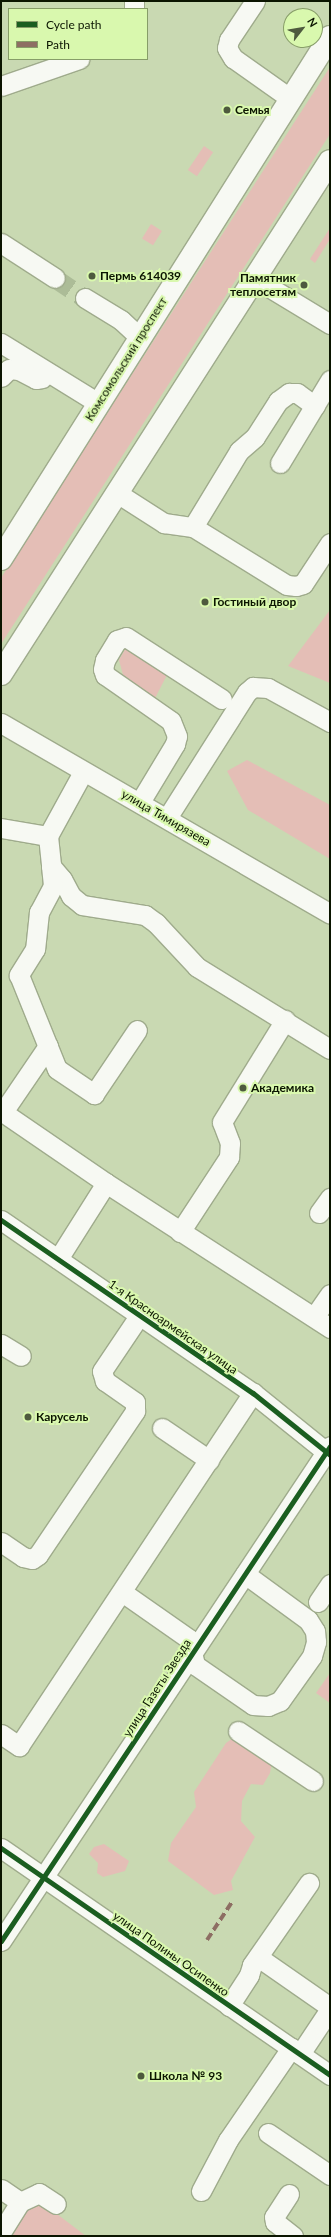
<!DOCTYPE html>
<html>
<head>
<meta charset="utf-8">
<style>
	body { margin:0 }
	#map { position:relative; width:331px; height:2237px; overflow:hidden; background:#c9d9b2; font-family:Lato,sans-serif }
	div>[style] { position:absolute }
	.green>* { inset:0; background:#e4beb6; transform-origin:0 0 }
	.minor-tunnel>* { height:19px; margin-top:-9.5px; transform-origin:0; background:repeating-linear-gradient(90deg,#acbc97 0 19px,transparent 0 29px) }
	.roads { filter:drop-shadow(1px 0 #9fab8c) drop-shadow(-1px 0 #9fab8c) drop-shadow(0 1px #9fab8c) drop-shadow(0 -1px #9fab8c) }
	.minor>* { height:19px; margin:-9.5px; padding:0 9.5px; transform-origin:9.5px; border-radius:9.5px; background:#f7f9f3 }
	.major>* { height:22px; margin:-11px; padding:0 11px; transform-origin:11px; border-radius:11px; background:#f7f9f3 }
	.quiet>* { height:4px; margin-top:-2px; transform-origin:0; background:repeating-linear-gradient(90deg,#8d6e63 0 8px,transparent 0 12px) }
	.cycleway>* { height:5px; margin:-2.5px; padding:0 2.5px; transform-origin:2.5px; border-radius:2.5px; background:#1b5e20 }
	.dots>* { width:11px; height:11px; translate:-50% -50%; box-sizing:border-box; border:2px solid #d9f8ae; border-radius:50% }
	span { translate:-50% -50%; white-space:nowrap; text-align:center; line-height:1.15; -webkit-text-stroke:4px #d9f8ae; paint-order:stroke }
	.poi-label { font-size:12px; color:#0b1500; font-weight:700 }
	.left { translate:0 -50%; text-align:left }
	.right { translate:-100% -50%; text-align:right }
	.street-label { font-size:12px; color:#0b1500 }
	.frame { position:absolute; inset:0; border:2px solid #0b1500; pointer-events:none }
	.legend { position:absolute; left:8px; top:8px; width:140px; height:52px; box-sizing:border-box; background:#d9f8ae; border:1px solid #879d68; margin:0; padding:5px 7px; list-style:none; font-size:12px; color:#0b1500 }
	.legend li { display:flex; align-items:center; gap:8px; height:20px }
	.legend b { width:20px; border:1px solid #879d68 }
	.north { position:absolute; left:283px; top:8px; width:40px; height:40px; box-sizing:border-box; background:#d9f8ae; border:1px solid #879d68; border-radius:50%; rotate:59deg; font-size:11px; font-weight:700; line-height:16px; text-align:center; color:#0b1500 }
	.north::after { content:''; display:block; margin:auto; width:14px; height:18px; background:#4e5a3e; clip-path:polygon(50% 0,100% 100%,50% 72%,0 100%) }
</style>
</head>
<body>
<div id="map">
	<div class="green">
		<div style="clip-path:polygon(330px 67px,330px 134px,1px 644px,1px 578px)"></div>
		<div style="left:204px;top:146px;width:11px;height:29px;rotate:34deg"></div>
		<div style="left:151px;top:224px;width:13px;height:17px;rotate:32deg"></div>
		<div style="clip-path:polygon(330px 228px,330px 239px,315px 263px,310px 259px)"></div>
		<div style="clip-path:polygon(330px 610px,330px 683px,288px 666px)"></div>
		<div style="clip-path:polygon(127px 646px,168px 673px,153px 702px,125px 682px,119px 660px)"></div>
		<div style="clip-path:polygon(247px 760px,330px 805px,330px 859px,248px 810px,227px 771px)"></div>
		<div style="clip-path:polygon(330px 1673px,330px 1703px,316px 1693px)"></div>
		<div style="clip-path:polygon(236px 1736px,272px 1762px,270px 1773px,263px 1785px,251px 1784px,242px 1801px,241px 1821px,255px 1837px,231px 1881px,233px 1890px,214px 1895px,168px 1861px,171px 1843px,196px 1807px,194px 1792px,226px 1743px)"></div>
		<div style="clip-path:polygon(104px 1844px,129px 1861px,125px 1871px,103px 1877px,97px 1873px,98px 1863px,89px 1854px,94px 1847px)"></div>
		<div style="clip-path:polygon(38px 2203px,45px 2205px,86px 2236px,9px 2236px,29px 2207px)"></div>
	</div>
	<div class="minor-tunnel">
		<div style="left:55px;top:278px;width:36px;rotate:34deg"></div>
	</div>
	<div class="roads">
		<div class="minor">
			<div style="left:255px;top:1px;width:47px;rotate:123.7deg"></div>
			<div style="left:229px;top:40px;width:8px;rotate:104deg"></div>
			<div style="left:227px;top:48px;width:12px;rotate:59deg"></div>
			<div style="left:233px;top:58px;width:71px;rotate:35.3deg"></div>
			<div style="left:134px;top:9px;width:8px;rotate:-90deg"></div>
			<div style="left:1px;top:86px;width:83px;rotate:-19.1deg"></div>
			<div style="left:1px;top:243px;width:64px;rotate:32.9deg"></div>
			<div style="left:254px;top:278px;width:89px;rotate:31.2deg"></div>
			<div style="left:85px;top:298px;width:42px;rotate:31.4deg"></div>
			<div style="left:121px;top:320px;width:25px;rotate:43deg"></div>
			<div style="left:1px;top:343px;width:114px;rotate:31.7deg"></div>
			<div style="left:1px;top:377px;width:11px;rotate:-45deg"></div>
			<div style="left:9px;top:369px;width:10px;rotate:6deg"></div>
			<div style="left:19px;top:370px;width:19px;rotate:28deg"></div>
			<div style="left:36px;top:379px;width:6px;rotate:-9deg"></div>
			<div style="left:280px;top:463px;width:97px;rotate:-58.9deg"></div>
			<div style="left:117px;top:493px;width:56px;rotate:32.6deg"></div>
			<div style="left:164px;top:523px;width:29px;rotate:8deg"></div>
			<div style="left:193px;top:527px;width:110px;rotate:31.7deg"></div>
			<div style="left:287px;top:585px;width:9px;rotate:6deg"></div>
			<div style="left:296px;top:586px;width:7px;rotate:-16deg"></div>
			<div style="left:303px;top:584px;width:49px;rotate:-56.6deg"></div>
			<div style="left:193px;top:527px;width:89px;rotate:-58.8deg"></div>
			<div style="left:239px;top:451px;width:21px;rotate:-41deg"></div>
			<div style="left:255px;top:437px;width:43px;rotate:-57.4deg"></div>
			<div style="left:278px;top:401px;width:14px;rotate:-36deg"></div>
			<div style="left:289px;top:393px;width:8px"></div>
			<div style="left:297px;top:393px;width:22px;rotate:36deg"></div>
			<div style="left:1px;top:723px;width:380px;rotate:30.1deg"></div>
			<div style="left:83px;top:772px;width:73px;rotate:118.7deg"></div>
			<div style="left:48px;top:836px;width:30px;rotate:84deg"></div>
			<div style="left:51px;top:866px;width:17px;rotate:50deg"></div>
			<div style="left:62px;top:879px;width:19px;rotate:62deg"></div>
			<div style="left:71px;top:896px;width:14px;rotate:39deg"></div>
			<div style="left:82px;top:905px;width:64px;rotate:9deg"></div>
			<div style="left:145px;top:915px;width:14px;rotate:36deg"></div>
			<div style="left:156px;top:923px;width:60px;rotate:47deg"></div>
			<div style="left:197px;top:967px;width:156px;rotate:31.7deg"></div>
			<div style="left:140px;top:802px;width:68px;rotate:-58.9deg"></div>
			<div style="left:175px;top:744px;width:8px;rotate:-76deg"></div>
			<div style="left:177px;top:736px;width:16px;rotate:-112deg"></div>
			<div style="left:171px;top:721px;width:80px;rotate:-145.1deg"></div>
			<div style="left:105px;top:675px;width:6px;rotate:-108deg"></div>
			<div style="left:103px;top:669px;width:9px;rotate:-77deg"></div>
			<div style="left:105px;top:660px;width:23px;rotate:-59deg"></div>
			<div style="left:117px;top:640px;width:9px;rotate:-18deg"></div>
			<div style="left:126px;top:637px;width:114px;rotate:32.9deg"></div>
			<div style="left:167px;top:818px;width:149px;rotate:-57.6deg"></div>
			<div style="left:247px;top:692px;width:8px;rotate:-40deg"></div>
			<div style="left:253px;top:687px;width:15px;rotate:4deg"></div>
			<div style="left:268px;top:688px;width:71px;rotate:28.7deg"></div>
			<div style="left:1px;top:828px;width:48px;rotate:9.7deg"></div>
			<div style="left:51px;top:866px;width:20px;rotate:84deg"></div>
			<div style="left:53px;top:886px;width:30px;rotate:118deg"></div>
			<div style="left:39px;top:912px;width:37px;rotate:96deg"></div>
			<div style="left:35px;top:949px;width:31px;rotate:122deg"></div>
			<div style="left:19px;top:975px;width:101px;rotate:68deg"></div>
			<div style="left:57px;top:1069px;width:45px;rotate:34deg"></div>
			<div style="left:94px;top:1094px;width:77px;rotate:-56.1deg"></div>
			<div style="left:1px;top:1111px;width:127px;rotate:34.4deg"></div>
			<div style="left:106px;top:1183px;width:267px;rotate:32.9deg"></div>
			<div style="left:3px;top:1112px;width:80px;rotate:-55.7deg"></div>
			<div style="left:319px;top:1213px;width:19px;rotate:-54deg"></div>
			<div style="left:1px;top:1220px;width:306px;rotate:34.5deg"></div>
			<div style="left:253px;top:1393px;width:99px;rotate:38.8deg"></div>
			<div style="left:180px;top:1232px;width:90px;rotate:-56.8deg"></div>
			<div style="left:229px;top:1157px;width:14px;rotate:-86deg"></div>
			<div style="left:230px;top:1143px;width:22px;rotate:-111deg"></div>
			<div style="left:222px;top:1122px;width:120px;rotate:-58.3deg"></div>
			<div style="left:58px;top:1259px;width:90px;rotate:-57.7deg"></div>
			<div style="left:314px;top:1317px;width:28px;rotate:-55deg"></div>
			<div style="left:1px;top:1344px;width:23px;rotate:31deg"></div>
			<div style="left:162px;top:1428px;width:57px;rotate:34.2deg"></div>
			<div style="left:1px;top:1542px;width:27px;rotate:34deg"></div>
			<div style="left:23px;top:1557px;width:9px;rotate:13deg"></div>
			<div style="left:32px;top:1559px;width:7px;rotate:-34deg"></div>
			<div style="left:38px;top:1555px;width:174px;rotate:-56deg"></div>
			<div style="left:135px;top:1411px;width:9px;rotate:-90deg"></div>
			<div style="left:135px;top:1402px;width:37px;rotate:-145deg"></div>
			<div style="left:105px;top:1381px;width:10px;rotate:-107deg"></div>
			<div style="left:102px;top:1371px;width:66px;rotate:-56.1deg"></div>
			<div style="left:122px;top:1592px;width:82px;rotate:35deg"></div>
			<div style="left:189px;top:1639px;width:27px;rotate:77deg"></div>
			<div style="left:195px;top:1665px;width:70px;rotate:34.6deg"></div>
			<div style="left:253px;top:1705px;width:15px;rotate:4deg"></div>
			<div style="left:268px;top:1706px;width:13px;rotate:-23deg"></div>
			<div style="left:280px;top:1701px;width:55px;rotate:-54.6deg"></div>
			<div style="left:312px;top:1656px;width:15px;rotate:-74deg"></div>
			<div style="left:316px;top:1642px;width:11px;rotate:-95deg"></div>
			<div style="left:315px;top:1631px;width:13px;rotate:-122deg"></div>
			<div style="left:308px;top:1620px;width:78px;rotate:-143.9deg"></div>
			<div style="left:318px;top:1602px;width:22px;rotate:-56deg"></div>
			<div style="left:238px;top:1731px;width:90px;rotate:33.7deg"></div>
			<div style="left:1px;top:1734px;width:22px;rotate:34deg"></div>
			<div style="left:19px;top:1746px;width:424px;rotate:-56.5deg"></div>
			<div style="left:1px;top:1848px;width:400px;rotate:34.6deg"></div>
			<div style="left:1px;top:1941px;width:594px;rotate:-56.39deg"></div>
			<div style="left:258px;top:1957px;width:88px;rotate:34.8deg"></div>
			<div style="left:229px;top:2006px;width:37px;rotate:-57deg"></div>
			<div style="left:249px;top:1975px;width:10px;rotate:-73deg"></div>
			<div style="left:252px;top:1965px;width:100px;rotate:-55.2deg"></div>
			<div style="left:300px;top:2054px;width:54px;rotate:-56.3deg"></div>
			<div style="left:268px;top:2133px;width:75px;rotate:34.1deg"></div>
			<div style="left:1px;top:2189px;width:23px;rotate:34deg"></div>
			<div style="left:20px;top:2202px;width:36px;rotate:122deg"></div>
			<div style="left:201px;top:2191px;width:58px;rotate:-62.1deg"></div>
			<div style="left:228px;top:2140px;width:112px;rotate:-55.6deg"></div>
			<div style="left:289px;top:2194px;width:27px;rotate:123deg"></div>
			<div style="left:274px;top:2217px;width:5px;rotate:79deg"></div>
			<div style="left:275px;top:2222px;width:23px;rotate:38deg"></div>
			<div style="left:20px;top:2202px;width:21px;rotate:-25deg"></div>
			<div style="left:39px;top:2193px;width:20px;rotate:33deg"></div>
		</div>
		<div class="major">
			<div style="left:1px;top:559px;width:617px;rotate:-57.78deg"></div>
			<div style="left:1px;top:674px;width:609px;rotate:-57.33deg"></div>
		</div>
	</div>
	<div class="quiet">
		<div style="left:207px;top:1940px;width:45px;rotate:-56.7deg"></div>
	</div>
	<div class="cycleway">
		<div style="left:1px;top:1220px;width:306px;rotate:34.5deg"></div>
		<div style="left:253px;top:1393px;width:99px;rotate:38.8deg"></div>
		<div style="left:1px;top:1848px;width:400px;rotate:34.6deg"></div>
		<div style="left:1px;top:1941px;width:594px;rotate:-56.39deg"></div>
	</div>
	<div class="dots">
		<div style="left:227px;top:110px;background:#4e5a3e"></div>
		<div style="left:92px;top:276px;background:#4e5a3e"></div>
		<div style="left:304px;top:285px;background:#4e5a3e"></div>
		<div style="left:205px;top:602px;background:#4e5a3e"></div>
		<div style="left:243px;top:1088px;background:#4e5a3e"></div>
		<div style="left:28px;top:1417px;background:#4e5a3e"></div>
		<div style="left:141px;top:2076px;background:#4e5a3e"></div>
	</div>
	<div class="poi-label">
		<span class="left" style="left:235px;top:110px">Семья</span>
		<span class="left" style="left:100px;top:276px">Пермь 614039</span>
		<span class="right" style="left:296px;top:285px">Памятник<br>теплосетям</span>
		<span class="left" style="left:213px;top:602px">Гостиный двор</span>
		<span class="left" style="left:251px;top:1088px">Академика</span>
		<span class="left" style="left:36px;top:1417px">Карусель</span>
		<span class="left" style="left:149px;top:2076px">Школа № 93</span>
	</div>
	<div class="street-label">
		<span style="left:126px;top:359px;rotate:-58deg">Комсомольский проспект</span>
		<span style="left:166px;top:818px;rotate:30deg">улица Тимирязева</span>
		<span style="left:173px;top:1327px;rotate:35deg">1-я Красноармейская улица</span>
		<span style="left:157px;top:1688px;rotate:-57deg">улица Газеты Звезда</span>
		<span style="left:171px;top:1954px;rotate:35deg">улица Полины Осипенко</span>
	</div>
	<div class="frame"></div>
	<ul class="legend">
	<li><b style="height:5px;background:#1b5e20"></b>Cycle path</li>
	<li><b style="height:5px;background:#8d6e63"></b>Path</li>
	</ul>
	<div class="north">N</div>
</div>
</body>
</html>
